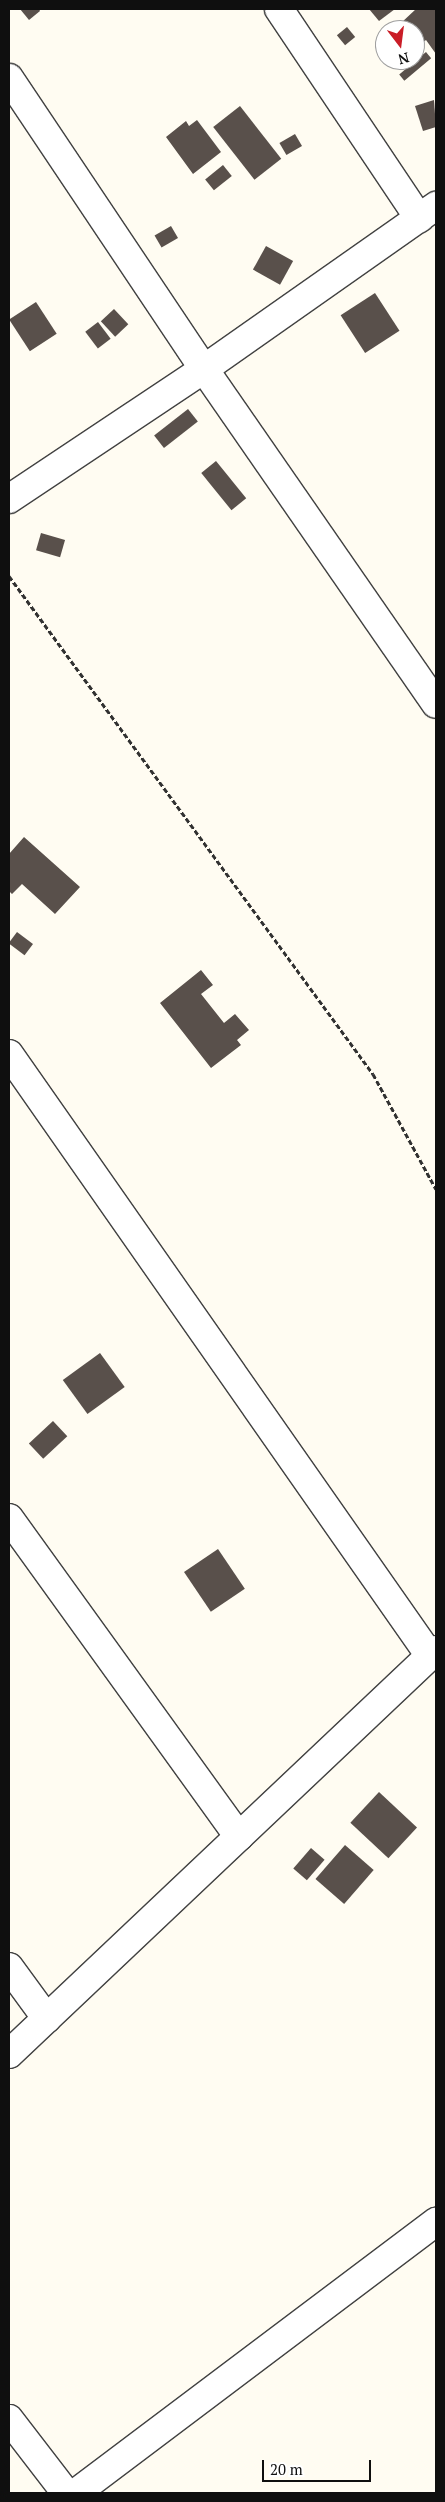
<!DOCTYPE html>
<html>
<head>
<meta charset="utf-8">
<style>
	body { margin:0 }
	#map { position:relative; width:445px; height:2502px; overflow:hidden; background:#fffcf2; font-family:"PT Serif",serif }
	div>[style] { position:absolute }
	.building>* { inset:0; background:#59504b; transform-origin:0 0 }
	.path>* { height:3px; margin-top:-1.5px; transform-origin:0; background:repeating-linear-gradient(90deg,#313131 0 5px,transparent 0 7.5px) }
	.roads { filter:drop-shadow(1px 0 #424242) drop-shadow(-1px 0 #424242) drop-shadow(0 1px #424242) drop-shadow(0 -1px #424242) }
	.minor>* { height:28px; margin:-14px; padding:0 14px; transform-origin:14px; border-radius:14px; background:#fff }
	span { translate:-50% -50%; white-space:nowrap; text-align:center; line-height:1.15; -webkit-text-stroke:5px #fff; paint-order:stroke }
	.frame { position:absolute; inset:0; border:10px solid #0f0f0f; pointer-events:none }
	.north { position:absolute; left:375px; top:20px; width:50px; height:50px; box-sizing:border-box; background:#fff; border:1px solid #9f9f9f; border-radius:50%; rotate:165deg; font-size:14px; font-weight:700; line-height:20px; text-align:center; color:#0f0f0f }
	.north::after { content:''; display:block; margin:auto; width:18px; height:22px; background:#ca1d27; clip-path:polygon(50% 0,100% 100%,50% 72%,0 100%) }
	.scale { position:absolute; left:262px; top:2460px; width:109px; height:22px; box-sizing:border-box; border:2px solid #0f0f0f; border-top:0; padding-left:6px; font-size:15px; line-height:18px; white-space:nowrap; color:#0f0f0f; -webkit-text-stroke:4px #fff; paint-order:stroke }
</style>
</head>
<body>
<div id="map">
	<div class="building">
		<div style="clip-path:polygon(20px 9px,39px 9px,40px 11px,29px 20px)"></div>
		<div style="clip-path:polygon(369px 9px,395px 9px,379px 21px)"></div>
		<div style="clip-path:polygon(416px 9px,436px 9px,436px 54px,426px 40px,418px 46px,415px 30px,406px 30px,401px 23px)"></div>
		<div style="left:347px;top:27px;width:13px;height:13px;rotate:51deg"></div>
		<div style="left:426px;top:52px;width:8px;height:35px;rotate:50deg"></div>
		<div style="clip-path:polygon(434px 100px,436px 127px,423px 131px,415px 106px)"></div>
		<div style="left:240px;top:106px;width:67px;height:34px;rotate:52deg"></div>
		<div style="clip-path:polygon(197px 120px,221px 152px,193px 174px,166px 137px,186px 121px,189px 126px)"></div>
		<div style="left:295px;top:134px;width:14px;height:18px;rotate:60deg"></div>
		<div style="left:223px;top:165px;width:14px;height:23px;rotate:51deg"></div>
		<div style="left:171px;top:226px;width:14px;height:19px;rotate:60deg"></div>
		<div style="left:266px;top:246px;width:31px;height:27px;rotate:29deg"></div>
		<div style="left:375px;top:293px;width:45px;height:41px;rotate:57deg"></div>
		<div style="left:36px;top:302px;width:38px;height:32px;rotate:57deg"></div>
		<div style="left:114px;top:309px;width:21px;height:18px;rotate:47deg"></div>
		<div style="left:98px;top:322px;width:21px;height:16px;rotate:53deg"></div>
		<div style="left:188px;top:409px;width:16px;height:43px;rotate:52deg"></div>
		<div style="left:216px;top:461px;width:48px;height:19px;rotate:51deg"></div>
		<div style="left:41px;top:533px;width:25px;height:18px;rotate:16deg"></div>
		<div style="clip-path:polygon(24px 837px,80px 887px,55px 914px,22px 884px,12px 894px,9px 891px,9px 854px)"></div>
		<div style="left:17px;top:932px;width:20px;height:14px;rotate:37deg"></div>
		<div style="clip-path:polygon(201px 970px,213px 985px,201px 994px,224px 1023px,235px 1014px,249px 1030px,237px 1040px,241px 1045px,211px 1068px,160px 1003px)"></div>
		<div style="left:100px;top:1353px;width:42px;height:46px;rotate:54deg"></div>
		<div style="left:53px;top:1421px;width:21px;height:33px;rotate:47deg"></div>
		<div style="left:218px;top:1549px;width:48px;height:41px;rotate:56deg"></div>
		<div style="left:379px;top:1792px;width:52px;height:42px;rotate:43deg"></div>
		<div style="left:345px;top:1845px;width:38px;height:45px;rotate:41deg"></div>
		<div style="left:311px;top:1848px;width:18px;height:27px;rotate:41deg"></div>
	</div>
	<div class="path">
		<div style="left:9px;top:576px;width:617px;rotate:53.84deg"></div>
		<div style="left:373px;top:1074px;width:131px;rotate:61.3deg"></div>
	</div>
	<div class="roads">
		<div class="minor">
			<div style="left:279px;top:9px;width:252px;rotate:56.2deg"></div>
			<div style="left:9px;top:78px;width:350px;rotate:56.2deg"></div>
			<div style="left:204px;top:369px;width:407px;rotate:55.3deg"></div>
			<div style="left:9px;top:499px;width:234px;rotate:-33.7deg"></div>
			<div style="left:204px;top:369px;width:284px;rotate:-35.1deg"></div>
			<div style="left:9px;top:1054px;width:735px;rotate:55.03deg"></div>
			<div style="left:9px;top:1518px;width:393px;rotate:54.2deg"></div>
			<div style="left:9px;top:1967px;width:64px;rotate:53.8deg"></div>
			<div style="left:9px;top:2054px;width:588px;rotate:-43.41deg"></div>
			<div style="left:9px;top:2419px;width:93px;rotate:52.4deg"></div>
			<div style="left:76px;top:2493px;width:451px;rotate:-37deg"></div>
		</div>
	</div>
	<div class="frame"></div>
	<div class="north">N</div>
	<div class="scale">20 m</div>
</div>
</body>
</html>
